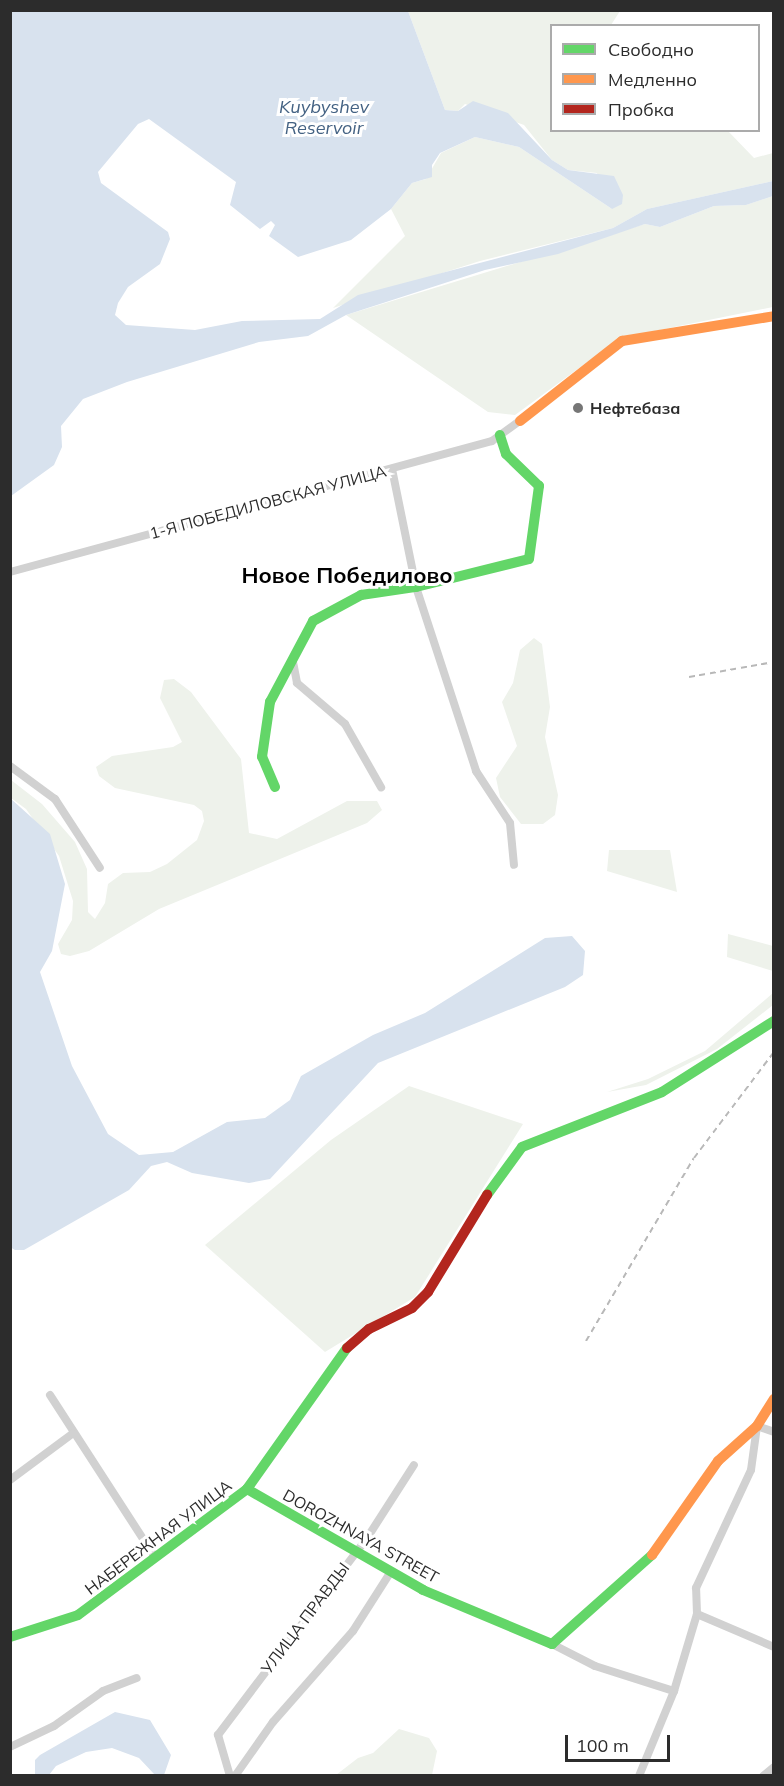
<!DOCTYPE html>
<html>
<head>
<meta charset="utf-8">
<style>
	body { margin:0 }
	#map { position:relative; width:784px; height:1786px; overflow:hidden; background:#fff; font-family:Mulish,sans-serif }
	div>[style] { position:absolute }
	.green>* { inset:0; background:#eef2eb }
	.water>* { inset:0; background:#d8e2ee }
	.street>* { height:8px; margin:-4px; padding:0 4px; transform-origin:4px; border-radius:4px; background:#d1d1d1 }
	.fast>* { height:10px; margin:-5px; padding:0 5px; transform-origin:5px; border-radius:5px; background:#63d668 }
	.slow>* { height:10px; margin:-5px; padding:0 5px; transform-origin:5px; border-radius:5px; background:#ff974d }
	.jam>* { height:10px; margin:-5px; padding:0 5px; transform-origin:5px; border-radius:5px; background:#b3261e }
	.rail>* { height:2px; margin-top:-1px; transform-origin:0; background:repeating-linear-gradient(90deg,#b8b8b8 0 6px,transparent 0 10.5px) }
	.dots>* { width:16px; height:16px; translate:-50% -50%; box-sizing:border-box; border:3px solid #fff; border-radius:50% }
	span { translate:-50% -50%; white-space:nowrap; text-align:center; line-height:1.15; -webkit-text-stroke:6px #fff; paint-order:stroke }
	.poi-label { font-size:16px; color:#2c2c2c; font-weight:700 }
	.left { translate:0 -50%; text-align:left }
	.street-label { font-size:16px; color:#2c2c2c }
	.water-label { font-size:18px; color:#446283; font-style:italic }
	.district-label { font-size:22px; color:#000; font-weight:700 }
	.frame { position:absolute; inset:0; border:12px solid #2c2c2c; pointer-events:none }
	.legend { position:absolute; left:550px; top:24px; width:210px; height:108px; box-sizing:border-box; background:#fff; border:2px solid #ababab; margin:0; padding:8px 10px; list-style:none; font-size:18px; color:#2c2c2c }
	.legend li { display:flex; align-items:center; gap:12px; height:30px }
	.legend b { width:30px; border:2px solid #ababab }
	.scale { position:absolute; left:565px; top:1735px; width:105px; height:27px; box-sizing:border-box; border:3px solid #2c2c2c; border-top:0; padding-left:8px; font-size:18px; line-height:21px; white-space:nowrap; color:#2c2c2c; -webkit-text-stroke:4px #fff; paint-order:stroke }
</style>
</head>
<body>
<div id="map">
	<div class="green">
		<div style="clip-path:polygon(408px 11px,620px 11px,611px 25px,552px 26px,552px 130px,728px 131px,754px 158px,773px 153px,773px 181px,647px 209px,613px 228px,480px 261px,333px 308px,405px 236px,391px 209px,412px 183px,426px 179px,441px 153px,475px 137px,519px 147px,612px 209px,597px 173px,568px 170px,552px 160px,524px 125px,465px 104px,458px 111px,445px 110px)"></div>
		<div style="clip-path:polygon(773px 196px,773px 307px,620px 338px,515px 415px,488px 412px,346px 315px,645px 224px,660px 227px,714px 206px,746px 205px)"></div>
		<div style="clip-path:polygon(534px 638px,542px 644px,550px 707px,545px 737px,558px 795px,555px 815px,543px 824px,521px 824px,500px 797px,496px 778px,517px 746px,502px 702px,513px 683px,520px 650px)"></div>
		<div style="clip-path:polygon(174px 679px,191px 692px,241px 759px,249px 833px,277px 839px,347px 801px,377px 801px,382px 810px,367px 823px,159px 909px,89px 951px,70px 956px,61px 954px,58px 944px,72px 920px,73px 901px,59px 856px,26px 809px,11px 798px,11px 780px,42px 804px,75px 842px,87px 869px,88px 912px,95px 919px,105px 903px,108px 884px,123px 873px,150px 872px,167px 864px,197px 840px,204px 821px,202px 811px,194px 805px,115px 788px,99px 776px,96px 767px,112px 756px,173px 747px,182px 742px,160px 698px,164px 680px)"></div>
		<div style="clip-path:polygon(609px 850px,670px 850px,677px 892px,607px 871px)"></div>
		<div style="clip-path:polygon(728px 934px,773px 946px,773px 971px,727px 957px)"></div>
		<div style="clip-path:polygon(773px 993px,773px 1005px,717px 1049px,646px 1085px,607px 1092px,648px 1079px,705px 1051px)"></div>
		<div style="clip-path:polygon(409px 1086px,523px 1124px,415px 1297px,325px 1352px,205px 1245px,331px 1140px)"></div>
		<div style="clip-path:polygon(399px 1729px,429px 1738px,437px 1751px,432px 1775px,336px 1775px,358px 1758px,373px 1753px)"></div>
	</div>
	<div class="water">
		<div style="clip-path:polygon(11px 10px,408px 11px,445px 110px,458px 111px,473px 101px,508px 113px,552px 160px,568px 170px,614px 176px,623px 195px,622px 204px,612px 209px,519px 147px,475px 137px,440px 153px,432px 165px,432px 177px,412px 183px,391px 209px,351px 240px,298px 257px,269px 236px,275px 225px,271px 221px,260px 229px,230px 205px,236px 182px,149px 119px,138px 124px,98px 172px,101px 183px,168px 232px,170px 239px,160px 264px,128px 287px,118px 303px,115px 315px,126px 325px,195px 330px,242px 321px,320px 319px,358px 295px,613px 228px,647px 209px,773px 181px,773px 196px,746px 205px,714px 206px,660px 227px,645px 224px,558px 254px,485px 270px,346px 315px,308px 336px,259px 342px,127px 382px,83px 399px,61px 426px,62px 447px,54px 465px,11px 496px)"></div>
		<div style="clip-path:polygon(10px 798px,50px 834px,65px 884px,52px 951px,40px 972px,72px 1066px,108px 1134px,139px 1155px,173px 1152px,227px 1122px,265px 1118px,290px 1100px,301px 1076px,373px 1035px,425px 1013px,545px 938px,572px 936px,585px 951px,583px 975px,565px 987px,378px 1063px,270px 1179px,249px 1183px,192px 1173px,167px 1162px,151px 1166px,129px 1190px,24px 1250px,15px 1250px,10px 1247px)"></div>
		<div style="clip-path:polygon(115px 1712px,150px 1720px,171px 1755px,164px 1775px,155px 1775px,139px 1758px,112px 1748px,86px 1752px,56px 1766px,49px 1775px,35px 1775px,35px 1760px,40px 1755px)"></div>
	</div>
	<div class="street">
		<div style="left:392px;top:469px;width:120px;rotate:78.5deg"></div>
		<div style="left:416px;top:587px;width:194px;rotate:71.9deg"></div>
		<div style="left:476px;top:771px;width:62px;rotate:56.8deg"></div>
		<div style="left:510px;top:823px;width:42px;rotate:84.6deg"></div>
		<div style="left:10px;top:572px;width:499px;rotate:-15.2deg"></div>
		<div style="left:492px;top:441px;width:34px;rotate:-36deg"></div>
		<div style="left:293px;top:662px;width:21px;rotate:79deg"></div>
		<div style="left:297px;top:683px;width:63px;rotate:40.5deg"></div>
		<div style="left:345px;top:724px;width:73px;rotate:60.3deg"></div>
		<div style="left:10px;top:766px;width:56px;rotate:36.3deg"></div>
		<div style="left:55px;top:799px;width:82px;rotate:56.9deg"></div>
		<div style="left:50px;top:1395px;width:192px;rotate:57.1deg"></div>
		<div style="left:10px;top:1480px;width:77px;rotate:-36.6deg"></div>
		<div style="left:697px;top:1614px;width:84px;rotate:23.2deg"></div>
		<div style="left:552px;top:1644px;width:48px;rotate:27.1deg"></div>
		<div style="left:595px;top:1666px;width:83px;rotate:17.6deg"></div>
		<div style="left:10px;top:1747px;width:49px;rotate:-25.5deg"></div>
		<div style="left:54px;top:1726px;width:60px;rotate:-35.5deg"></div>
		<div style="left:103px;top:1691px;width:36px;rotate:-21deg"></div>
		<div style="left:230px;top:1776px;width:43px;rotate:-106.3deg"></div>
		<div style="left:218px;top:1735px;width:251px;rotate:-52.9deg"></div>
		<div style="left:369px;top:1535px;width:83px;rotate:-57.3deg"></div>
		<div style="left:235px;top:1776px;width:66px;rotate:-54.9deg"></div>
		<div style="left:273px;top:1722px;width:121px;rotate:-48.7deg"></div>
		<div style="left:353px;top:1631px;width:69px;rotate:-57.5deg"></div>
		<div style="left:639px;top:1776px;width:92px;rotate:-67.6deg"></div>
		<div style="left:674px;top:1691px;width:80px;rotate:-73.4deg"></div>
		<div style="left:697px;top:1614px;width:26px;rotate:-92deg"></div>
		<div style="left:696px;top:1588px;width:130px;rotate:-65deg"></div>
		<div style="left:751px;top:1470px;width:44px;rotate:-82.2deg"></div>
		<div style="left:757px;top:1426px;width:18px;rotate:19deg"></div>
		<div style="left:763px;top:1776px;width:14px;rotate:-39deg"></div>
	</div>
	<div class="fast">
		<div style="left:275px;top:787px;width:33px;rotate:-113deg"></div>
		<div style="left:262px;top:757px;width:56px;rotate:-81.7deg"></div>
		<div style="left:270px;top:702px;width:92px;rotate:-62deg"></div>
		<div style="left:313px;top:621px;width:55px;rotate:-28.4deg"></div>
		<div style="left:361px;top:595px;width:56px;rotate:-8.3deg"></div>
		<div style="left:416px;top:587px;width:116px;rotate:-13.9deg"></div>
		<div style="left:529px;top:559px;width:74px;rotate:-82.2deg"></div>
		<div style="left:539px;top:486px;width:46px;rotate:-135.9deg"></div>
		<div style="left:506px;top:454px;width:20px;rotate:-108deg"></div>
		<div style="left:487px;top:1195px;width:59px;rotate:-53.9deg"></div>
		<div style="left:522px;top:1147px;width:150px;rotate:-21.4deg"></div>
		<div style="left:662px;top:1092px;width:133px;rotate:-32.4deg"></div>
		<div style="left:247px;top:1489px;width:203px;rotate:29.8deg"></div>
		<div style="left:423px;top:1590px;width:140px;rotate:22.7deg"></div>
		<div style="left:552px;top:1644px;width:134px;rotate:-41.7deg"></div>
		<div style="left:10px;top:1637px;width:71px;rotate:-17.9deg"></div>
		<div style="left:78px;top:1615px;width:211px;rotate:-36.7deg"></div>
		<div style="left:247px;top:1489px;width:173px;rotate:-54.7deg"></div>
	</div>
	<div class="slow">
		<div style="left:520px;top:421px;width:130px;rotate:-38.1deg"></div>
		<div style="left:622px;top:341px;width:154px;rotate:-9.3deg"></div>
		<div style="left:652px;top:1555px;width:115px;rotate:-54.9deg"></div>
		<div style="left:718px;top:1461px;width:52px;rotate:-41.9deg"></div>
		<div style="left:757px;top:1426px;width:32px;rotate:-58deg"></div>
	</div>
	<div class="jam">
		<div style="left:347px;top:1348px;width:29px;rotate:-41deg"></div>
		<div style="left:369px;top:1329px;width:48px;rotate:-26deg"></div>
		<div style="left:412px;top:1308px;width:23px;rotate:-45deg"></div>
		<div style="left:428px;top:1292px;width:114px;rotate:-58.7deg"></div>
	</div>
	<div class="rail">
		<div style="left:689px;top:677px;width:86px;rotate:-10deg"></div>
		<div style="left:586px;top:1341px;width:212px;rotate:-59.5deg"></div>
		<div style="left:694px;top:1158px;width:133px;rotate:-53deg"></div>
	</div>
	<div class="dots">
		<div style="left:578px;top:408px;background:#767676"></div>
	</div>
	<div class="poi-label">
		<span class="left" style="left:590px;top:408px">Нефтебаза</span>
	</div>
	<div class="street-label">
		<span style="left:268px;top:502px;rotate:-15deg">1-Я ПОБЕДИЛОВСКАЯ УЛИЦА</span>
		<span style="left:361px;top:1536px;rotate:29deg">DOROZHNAYA STREET</span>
		<span style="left:158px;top:1537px;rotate:-37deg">НАБЕРЕЖНАЯ УЛИЦА</span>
		<span style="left:305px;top:1618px;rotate:-53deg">УЛИЦА ПРАВДЫ</span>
	</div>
	<div class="water-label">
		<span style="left:324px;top:118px">Kuybyshev<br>Reservoir</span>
	</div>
	<div class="district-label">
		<span style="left:347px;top:576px">Новое Победилово</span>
	</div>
	<div class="frame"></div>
	<ul class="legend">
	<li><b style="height:8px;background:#63d668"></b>Свободно</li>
	<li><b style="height:8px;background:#ff974d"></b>Медленно</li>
	<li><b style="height:8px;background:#b3261e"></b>Пробка</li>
	</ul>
	<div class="scale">100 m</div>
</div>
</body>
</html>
